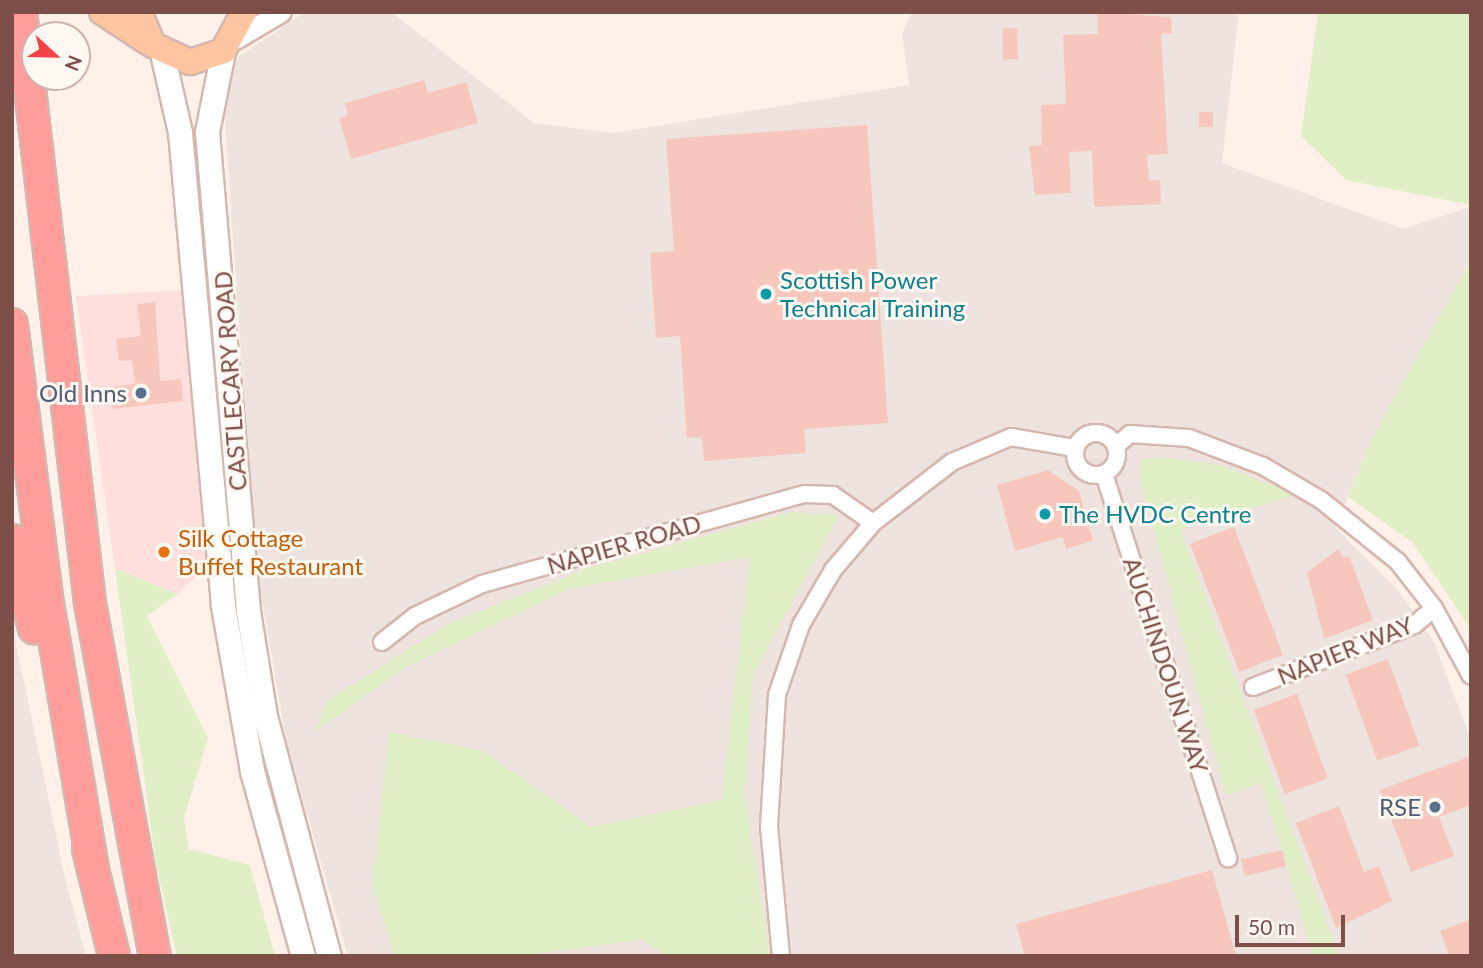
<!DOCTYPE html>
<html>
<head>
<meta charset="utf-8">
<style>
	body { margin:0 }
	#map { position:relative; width:1483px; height:968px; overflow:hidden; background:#fff1ea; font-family:Lato,sans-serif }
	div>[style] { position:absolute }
	.commercial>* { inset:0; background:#ffdfdd }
	.industrial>* { inset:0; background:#eee3df }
	.green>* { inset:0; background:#e0efc5 }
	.building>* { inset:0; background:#f7c7be; transform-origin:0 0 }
	.roads { filter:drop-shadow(2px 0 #d5b7af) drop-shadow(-2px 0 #d5b7af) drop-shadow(0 2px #d5b7af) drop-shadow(0 -2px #d5b7af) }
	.minor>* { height:16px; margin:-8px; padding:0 8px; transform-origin:8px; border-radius:8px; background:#fff }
	.minor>.ring { margin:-8px; padding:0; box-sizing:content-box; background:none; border:16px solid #fff; border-radius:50% }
	.tertiary>* { height:19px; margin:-9.5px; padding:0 9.5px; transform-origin:9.5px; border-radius:9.5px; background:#fff }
	.secondary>* { height:23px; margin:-11.5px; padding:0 11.5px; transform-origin:11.5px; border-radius:11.5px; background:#fff }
	.primary>* { height:24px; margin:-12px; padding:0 12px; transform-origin:12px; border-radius:12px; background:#ffc5a0 }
	.motorway>* { height:30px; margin:-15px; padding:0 15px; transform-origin:15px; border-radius:15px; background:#ff9d9a }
	.dots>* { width:19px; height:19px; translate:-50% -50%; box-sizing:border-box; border:4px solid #fff7f2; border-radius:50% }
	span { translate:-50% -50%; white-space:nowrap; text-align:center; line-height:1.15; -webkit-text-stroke:6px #fff7f2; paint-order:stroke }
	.culture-label { font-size:24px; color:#0d838f }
	.left { translate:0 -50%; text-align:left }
	.street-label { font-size:24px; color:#7e4f48 }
	.service-label { font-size:24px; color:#4e5e75 }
	.right { translate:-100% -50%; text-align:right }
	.food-label { font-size:24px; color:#c56008 }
	.frame { position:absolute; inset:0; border:14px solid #7e4f48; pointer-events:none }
	.north { position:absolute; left:21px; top:21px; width:70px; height:70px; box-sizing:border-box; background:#fff7f2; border:2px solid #cbb4ae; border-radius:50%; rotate:112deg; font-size:19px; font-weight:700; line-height:28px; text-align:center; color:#7e4f48 }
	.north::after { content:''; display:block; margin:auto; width:24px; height:32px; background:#f54244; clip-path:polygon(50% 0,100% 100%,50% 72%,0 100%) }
	.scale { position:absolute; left:1235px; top:915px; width:110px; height:32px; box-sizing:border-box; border:4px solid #7e4f48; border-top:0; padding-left:9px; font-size:21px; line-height:24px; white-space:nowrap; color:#7e4f48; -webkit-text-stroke:5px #fff7f2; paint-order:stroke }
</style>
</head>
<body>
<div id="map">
	<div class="commercial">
		<div style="clip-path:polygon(187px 290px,212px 561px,178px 594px,115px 569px,76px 296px)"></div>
	</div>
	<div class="industrial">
		<div style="clip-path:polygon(305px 12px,391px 12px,534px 123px,614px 133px,909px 85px,902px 33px,912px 12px,1239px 12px,1222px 163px,1403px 229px,1471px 207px,1471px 260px,1375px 433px,1335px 527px,1397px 589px,1434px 642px,1471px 740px,1471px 956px,348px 956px,287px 744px,256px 566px,223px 95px,235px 59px)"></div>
		<div style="clip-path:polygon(12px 625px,66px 882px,86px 956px,12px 956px)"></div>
	</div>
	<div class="green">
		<div style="clip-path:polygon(1318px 12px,1471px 12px,1471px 205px,1346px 180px,1301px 136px)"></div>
		<div style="clip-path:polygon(1471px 260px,1471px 630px,1413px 543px,1348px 497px,1375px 433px)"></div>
		<div style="clip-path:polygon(1162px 457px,1219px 465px,1297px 495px,1180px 529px,1339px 956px,1314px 956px,1262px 783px,1226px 795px,1141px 482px,1140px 460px)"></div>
		<div style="clip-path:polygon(791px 512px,839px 515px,753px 675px,744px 794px,770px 956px,666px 956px,642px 940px,519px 956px,395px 956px,373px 887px,389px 732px,483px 751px,591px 827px,722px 800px,750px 557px,569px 589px,404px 668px,316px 731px,327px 701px,450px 623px,586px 569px)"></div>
		<div style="clip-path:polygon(115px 569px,178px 594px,147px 616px,208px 738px,184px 818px,189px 849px,250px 865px,275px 956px,177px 956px,156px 863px)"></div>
	</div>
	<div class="building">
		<div style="clip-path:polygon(1097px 12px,1171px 17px,1172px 33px,1161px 34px,1168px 154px,1147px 155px,1149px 181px,1160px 180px,1161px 204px,1094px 207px,1092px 151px,1069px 152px,1071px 193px,1035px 195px,1029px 146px,1042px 145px,1041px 105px,1066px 104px,1063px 35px,1098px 34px)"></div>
		<div style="left:1017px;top:28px;width:31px;height:15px;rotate:88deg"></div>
		<div style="clip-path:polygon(424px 80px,428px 93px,466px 82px,478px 123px,351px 159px,339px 118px,348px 116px,345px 103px)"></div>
		<div style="left:1199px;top:112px;width:14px;height:15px"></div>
		<div style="clip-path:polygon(867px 125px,888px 423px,804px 429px,806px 453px,704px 461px,702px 437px,687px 438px,680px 336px,656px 338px,650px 253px,674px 251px,666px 139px)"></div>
		<div style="clip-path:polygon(155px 302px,160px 381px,181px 379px,183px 401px,112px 409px,109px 387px,135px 384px,132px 360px,119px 361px,116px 339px,141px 336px,137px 304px)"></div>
		<div style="clip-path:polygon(1048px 470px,1079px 491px,1093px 541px,1066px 549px,1063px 537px,1015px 551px,997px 485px)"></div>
		<div style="left:1234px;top:527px;width:137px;height:47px;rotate:69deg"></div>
		<div style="clip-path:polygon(1339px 549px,1343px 558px,1349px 556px,1373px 620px,1324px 639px,1307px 572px)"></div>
		<div style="left:1388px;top:659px;width:92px;height:45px;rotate:70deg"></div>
		<div style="left:1297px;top:694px;width:90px;height:46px;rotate:70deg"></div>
		<div style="clip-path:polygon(1471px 756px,1471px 805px,1439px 817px,1454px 856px,1411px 872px,1380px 790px)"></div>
		<div style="clip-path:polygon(1339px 806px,1364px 872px,1379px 866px,1392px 901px,1336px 928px,1296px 823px)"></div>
		<div style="left:1282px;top:850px;width:17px;height:42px;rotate:77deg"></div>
		<div style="clip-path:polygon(1212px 870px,1236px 956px,1025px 956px,1016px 924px)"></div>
		<div style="clip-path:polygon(1471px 919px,1471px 956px,1449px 956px,1440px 931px)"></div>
	</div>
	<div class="roads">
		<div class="minor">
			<div class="ring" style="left:1075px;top:433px;width:26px;height:26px"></div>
			<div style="left:1116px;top:446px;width:18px;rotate:-41deg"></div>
			<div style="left:1130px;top:434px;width:59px;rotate:3.9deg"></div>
			<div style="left:1189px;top:438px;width:79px;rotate:20.7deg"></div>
			<div style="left:1263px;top:466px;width:67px;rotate:30.4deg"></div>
			<div style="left:1321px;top:500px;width:99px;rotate:38.8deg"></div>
			<div style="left:1398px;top:562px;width:58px;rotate:52deg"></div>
			<div style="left:1434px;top:608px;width:77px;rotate:61.4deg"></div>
			<div style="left:1104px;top:474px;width:404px;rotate:72.1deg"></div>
			<div style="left:382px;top:642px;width:42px;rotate:-38.2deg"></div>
			<div style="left:415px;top:616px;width:74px;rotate:-25.5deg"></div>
			<div style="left:482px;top:584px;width:335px;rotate:-15.6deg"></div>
			<div style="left:805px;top:494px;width:28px;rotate:2deg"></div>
			<div style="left:833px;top:495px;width:49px;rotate:35deg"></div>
			<div style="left:1253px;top:687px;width:173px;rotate:-21.1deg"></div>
			<div style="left:1414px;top:625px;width:26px;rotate:-40deg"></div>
			<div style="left:781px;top:956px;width:131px;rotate:-95.3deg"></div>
			<div style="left:769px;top:826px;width:131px;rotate:-86.5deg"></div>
			<div style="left:777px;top:695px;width:74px;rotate:-71.1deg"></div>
			<div style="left:801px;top:625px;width:64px;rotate:-59.8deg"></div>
			<div style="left:833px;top:570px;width:62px;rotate:-49.6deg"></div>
			<div style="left:873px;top:523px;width:100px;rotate:-37.7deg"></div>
			<div style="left:952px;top:462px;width:64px;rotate:-23deg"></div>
			<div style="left:1011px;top:437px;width:65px;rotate:9.8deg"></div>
		</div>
		<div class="tertiary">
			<div style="left:235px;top:39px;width:53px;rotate:-30.4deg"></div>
		</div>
		<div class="secondary">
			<div style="left:223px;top:51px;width:83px;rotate:101.2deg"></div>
			<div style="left:207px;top:132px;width:481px;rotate:85.1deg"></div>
			<div style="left:248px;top:611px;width:106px;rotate:80.8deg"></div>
			<div style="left:265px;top:716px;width:248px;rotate:75.1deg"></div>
			<div style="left:162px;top:53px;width:81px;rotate:77.2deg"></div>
			<div style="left:180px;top:132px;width:476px;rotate:84.8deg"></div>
			<div style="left:223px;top:606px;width:168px;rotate:80deg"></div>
			<div style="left:252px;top:771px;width:192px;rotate:74.6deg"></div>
		</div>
		<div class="primary">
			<div style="left:102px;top:12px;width:56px;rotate:33.4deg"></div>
			<div style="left:139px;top:12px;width:36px;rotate:67deg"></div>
			<div style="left:153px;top:45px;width:41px;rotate:24.7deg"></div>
			<div style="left:190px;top:62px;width:35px;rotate:-18deg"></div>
			<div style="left:223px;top:51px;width:44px;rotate:-61.7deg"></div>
		</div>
		<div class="motorway">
			<div style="left:21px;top:12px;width:595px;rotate:83.34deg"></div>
			<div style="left:90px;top:603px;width:359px;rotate:79.6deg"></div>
			<div style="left:12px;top:324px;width:275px;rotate:82.7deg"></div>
			<div style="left:47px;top:597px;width:277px;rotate:80.4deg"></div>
			<div style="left:12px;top:540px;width:91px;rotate:76deg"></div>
			<div style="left:88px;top:849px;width:110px;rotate:76.3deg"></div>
		</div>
	</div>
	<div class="dots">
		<div style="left:766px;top:294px;background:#0f9aa8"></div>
		<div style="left:141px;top:393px;background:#5c6f8a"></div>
		<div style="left:1045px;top:514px;background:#0f9aa8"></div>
		<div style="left:164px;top:552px;background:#e8710a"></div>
		<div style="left:1435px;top:807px;background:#5c6f8a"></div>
	</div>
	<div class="culture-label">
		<span class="left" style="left:780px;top:294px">Scottish Power<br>Technical Training</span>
		<span class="left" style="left:1059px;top:514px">The HVDC Centre</span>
	</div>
	<div class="street-label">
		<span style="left:230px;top:381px;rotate:-94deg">CASTLECARY ROAD</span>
		<span style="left:624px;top:544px;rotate:-16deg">NAPIER ROAD</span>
		<span style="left:1345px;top:650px;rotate:-22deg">NAPIER WAY</span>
		<span style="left:1166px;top:665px;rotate:72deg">AUCHINDOUN WAY</span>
	</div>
	<div class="service-label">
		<span class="right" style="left:127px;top:393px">Old Inns</span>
		<span class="right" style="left:1421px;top:807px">RSE</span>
	</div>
	<div class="food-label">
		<span class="left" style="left:178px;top:552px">Silk Cottage<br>Buffet Restaurant</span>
	</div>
	<div class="frame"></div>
	<div class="north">N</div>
	<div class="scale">50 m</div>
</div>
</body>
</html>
